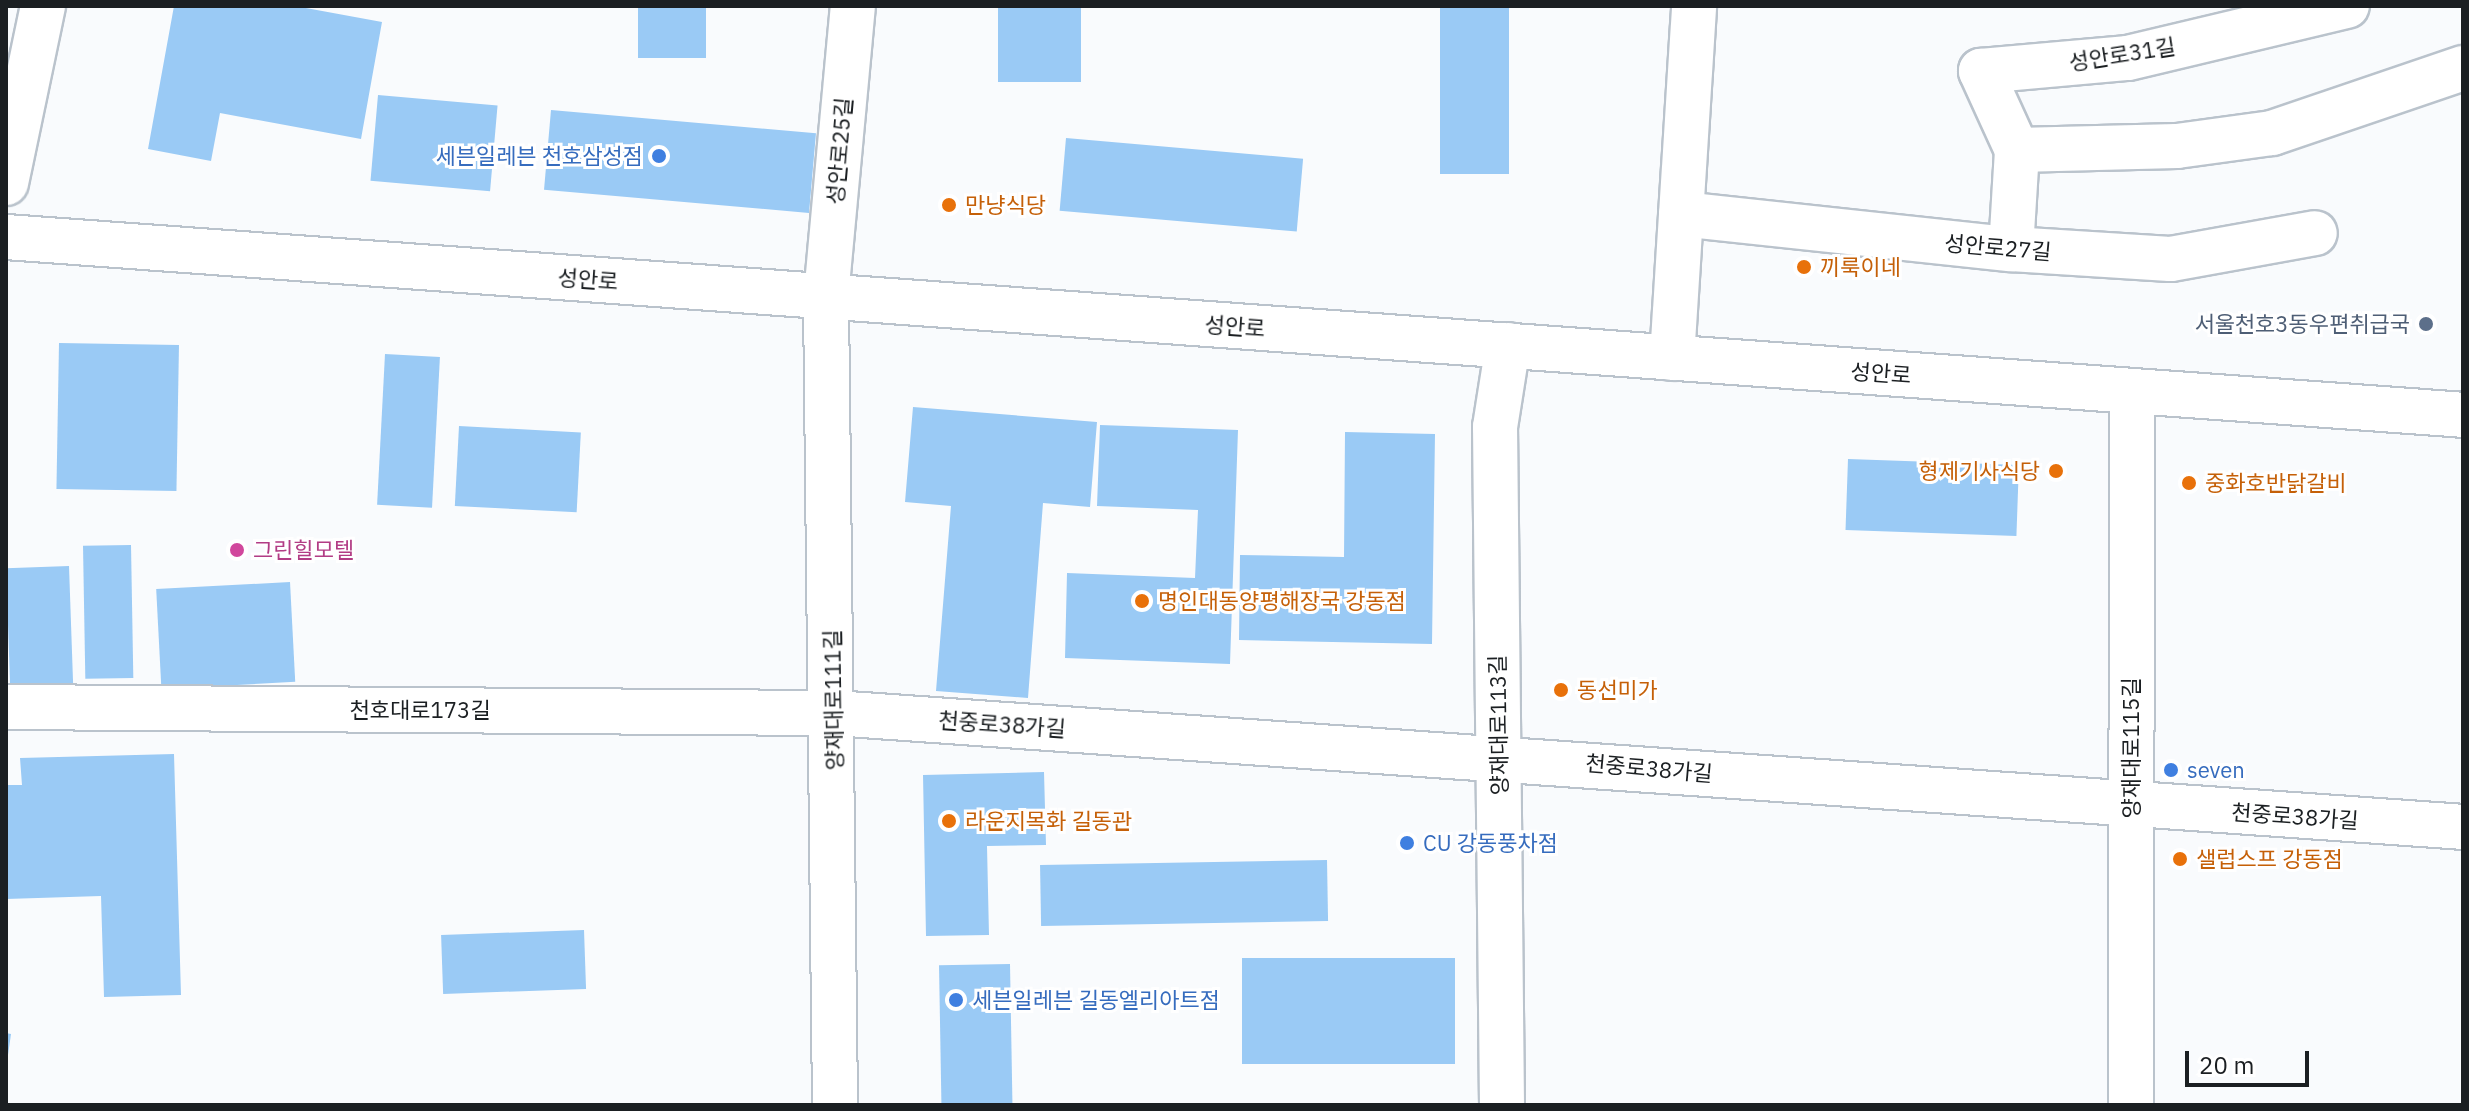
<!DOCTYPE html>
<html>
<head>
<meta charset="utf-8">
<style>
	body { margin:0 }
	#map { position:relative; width:2469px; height:1111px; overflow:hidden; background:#f9fbfd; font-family:"IBM Plex Sans","Noto Sans KR",sans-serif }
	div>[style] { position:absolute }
	.building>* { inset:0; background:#9acaf5; transform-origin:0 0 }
	.roads { filter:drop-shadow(2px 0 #bac3cc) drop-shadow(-2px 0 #bac3cc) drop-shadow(0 2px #bac3cc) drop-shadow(0 -2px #bac3cc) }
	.minor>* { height:44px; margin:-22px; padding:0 22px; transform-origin:22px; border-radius:22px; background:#fff }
	.tertiary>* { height:44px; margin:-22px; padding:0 22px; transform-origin:22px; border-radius:22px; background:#fff }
	.secondary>* { height:44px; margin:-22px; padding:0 22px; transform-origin:22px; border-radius:22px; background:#fff }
	.dots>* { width:22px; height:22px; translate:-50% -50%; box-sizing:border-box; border:4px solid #fff; border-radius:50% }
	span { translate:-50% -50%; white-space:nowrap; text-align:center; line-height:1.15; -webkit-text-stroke:6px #fff; paint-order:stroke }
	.street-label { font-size:22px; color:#1b1f22 }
	.shop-label { font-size:22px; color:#366cbe }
	.right { translate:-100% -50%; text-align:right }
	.left { translate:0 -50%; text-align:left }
	.food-label { font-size:22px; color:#c56008 }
	.service-label { font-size:22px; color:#4e5e75 }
	.hotel-label { font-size:22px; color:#b23c85 }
	.frame { position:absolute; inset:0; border:8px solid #1b1f22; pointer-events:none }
	.scale { position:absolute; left:2185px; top:1051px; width:124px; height:36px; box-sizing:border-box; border:4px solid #1b1f22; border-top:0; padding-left:10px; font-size:24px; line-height:28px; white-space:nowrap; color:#1b1f22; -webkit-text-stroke:6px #fff; paint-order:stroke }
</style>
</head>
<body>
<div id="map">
	<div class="building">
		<div style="clip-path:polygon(174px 6px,295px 6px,382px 22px,361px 139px,220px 113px,211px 161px,148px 149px)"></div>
		<div style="left:638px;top:6px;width:68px;height:52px"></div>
		<div style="left:998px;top:6px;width:83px;height:76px"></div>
		<div style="left:1440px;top:6px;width:69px;height:168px"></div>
		<div style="left:378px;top:95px;width:120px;height:86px;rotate:5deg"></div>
		<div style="left:551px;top:110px;width:266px;height:80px;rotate:5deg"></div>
		<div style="left:1066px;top:138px;width:238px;height:73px;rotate:5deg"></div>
		<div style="left:59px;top:343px;width:120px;height:146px;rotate:1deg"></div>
		<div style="left:385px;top:354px;width:55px;height:151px;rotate:3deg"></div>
		<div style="clip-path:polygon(913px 407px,1097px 422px,1090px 507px,1043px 503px,1028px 698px,936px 691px,951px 506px,905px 502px)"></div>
		<div style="clip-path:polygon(1100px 425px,1238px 430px,1230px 664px,1065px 658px,1067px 573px,1195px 578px,1198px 510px,1097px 506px)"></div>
		<div style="left:459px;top:426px;width:122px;height:80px;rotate:3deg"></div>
		<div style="clip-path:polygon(1345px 432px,1435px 434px,1432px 644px,1239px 640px,1240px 555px,1344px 557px)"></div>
		<div style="left:1848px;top:459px;width:171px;height:71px;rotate:2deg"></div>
		<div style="left:131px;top:545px;width:133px;height:48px;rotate:89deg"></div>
		<div style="left:69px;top:566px;width:118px;height:63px;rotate:88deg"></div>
		<div style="left:290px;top:582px;width:100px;height:134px;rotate:87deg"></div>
		<div style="clip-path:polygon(174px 754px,181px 995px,104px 997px,101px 896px,6px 899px,6px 785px,22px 785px,20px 758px)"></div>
		<div style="clip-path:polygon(1044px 772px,1046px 845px,987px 846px,989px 935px,926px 936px,923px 775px)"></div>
		<div style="left:1327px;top:860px;width:61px;height:287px;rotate:89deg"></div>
		<div style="left:584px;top:930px;width:59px;height:143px;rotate:88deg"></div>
		<div style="left:1242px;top:958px;width:213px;height:106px"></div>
		<div style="left:1010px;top:964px;width:141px;height:71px;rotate:89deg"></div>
		<div style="clip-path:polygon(6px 1033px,11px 1034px,8px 1055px,6px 1055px)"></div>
	</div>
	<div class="roads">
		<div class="minor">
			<div style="left:2017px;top:150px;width:160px;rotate:-1.4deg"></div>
			<div style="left:2177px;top:146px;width:96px;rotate:-7.8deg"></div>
			<div style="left:2272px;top:133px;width:202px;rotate:-18.8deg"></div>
			<div style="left:1681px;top:214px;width:332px;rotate:6.1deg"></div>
			<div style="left:2011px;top:249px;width:160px;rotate:3.6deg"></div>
			<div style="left:2171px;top:259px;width:146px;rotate:-10.2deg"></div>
			<div style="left:2011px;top:249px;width:99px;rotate:-86.5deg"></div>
			<div style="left:2017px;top:150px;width:87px;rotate:-114.5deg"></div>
			<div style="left:1981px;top:71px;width:148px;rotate:-5.1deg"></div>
			<div style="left:2128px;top:58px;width:225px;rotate:-13.4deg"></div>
			<div style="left:1672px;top:358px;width:353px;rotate:-86.4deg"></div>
			<div style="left:6px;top:707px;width:828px;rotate:0.42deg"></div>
			<div style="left:834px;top:713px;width:1633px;rotate:4deg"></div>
			<div style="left:835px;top:1105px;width:809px;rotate:-90.64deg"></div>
			<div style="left:826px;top:296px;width:291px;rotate:-84.7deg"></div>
			<div style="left:1502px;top:1105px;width:678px;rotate:-90.59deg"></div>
			<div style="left:1495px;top:427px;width:83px;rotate:-81deg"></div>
			<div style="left:2131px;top:1105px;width:713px;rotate:-89.92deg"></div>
		</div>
		<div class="tertiary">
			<div style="left:6px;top:183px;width:181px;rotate:-78.2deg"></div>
		</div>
		<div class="secondary">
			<div style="left:6px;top:237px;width:2463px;rotate:4.14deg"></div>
		</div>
	</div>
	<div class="dots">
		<div style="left:659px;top:156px;background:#3f7fe0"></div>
		<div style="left:949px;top:205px;background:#e8710a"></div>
		<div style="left:1804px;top:267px;background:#e8710a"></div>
		<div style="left:2426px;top:324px;background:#5c6f8a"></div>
		<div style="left:2056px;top:471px;background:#e8710a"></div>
		<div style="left:2189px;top:483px;background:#e8710a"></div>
		<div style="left:237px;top:550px;background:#d1479c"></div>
		<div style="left:1142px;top:601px;background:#e8710a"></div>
		<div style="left:1561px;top:690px;background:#e8710a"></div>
		<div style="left:2171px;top:770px;background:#3f7fe0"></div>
		<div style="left:949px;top:821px;background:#e8710a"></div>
		<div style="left:1407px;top:843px;background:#3f7fe0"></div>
		<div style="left:2180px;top:859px;background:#e8710a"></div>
		<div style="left:956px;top:1000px;background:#3f7fe0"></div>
	</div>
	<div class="street-label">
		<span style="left:2122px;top:54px;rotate:-9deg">성안로31길</span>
		<span style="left:839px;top:151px;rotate:-85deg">성안로25길</span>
		<span style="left:1998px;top:247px;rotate:5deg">성안로27길</span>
		<span style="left:588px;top:279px;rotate:4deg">성안로</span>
		<span style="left:1235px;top:326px;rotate:4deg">성안로</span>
		<span style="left:1881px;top:373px;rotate:4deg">성안로</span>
		<span style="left:833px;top:700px;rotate:-91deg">양재대로111길</span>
		<span style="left:420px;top:710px">천호대로173길</span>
		<span style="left:1002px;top:724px;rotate:4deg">천중로38가길</span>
		<span style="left:1498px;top:725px;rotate:-91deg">양재대로113길</span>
		<span style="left:2131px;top:748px;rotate:-90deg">양재대로115길</span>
		<span style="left:1649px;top:768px;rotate:5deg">천중로38가길</span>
		<span style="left:2295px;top:816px;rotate:4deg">천중로38가길</span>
	</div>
	<div class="shop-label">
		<span class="right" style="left:643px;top:156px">세븐일레븐 천호삼성점</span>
		<span class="left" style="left:2187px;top:770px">seven</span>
		<span class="left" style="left:1423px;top:843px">CU 강동풍차점</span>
		<span class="left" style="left:972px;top:1000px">세븐일레븐 길동엘리아트점</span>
	</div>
	<div class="food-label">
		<span class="left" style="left:965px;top:205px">만냥식당</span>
		<span class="left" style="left:1820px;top:267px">끼룩이네</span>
		<span class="right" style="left:2040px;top:471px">형제기사식당</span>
		<span class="left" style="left:2205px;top:483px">중화호반닭갈비</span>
		<span class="left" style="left:1158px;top:601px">명인대동양평해장국 강동점</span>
		<span class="left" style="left:1577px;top:690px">동선미가</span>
		<span class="left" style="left:965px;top:821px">라운지목화 길동관</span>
		<span class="left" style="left:2196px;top:859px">샐럽스프 강동점</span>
	</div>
	<div class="service-label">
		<span class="right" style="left:2410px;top:324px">서울천호3동우편취급국</span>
	</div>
	<div class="hotel-label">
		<span class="left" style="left:253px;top:550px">그린힐모텔</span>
	</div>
	<div class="frame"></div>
	<div class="scale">20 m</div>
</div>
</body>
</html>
